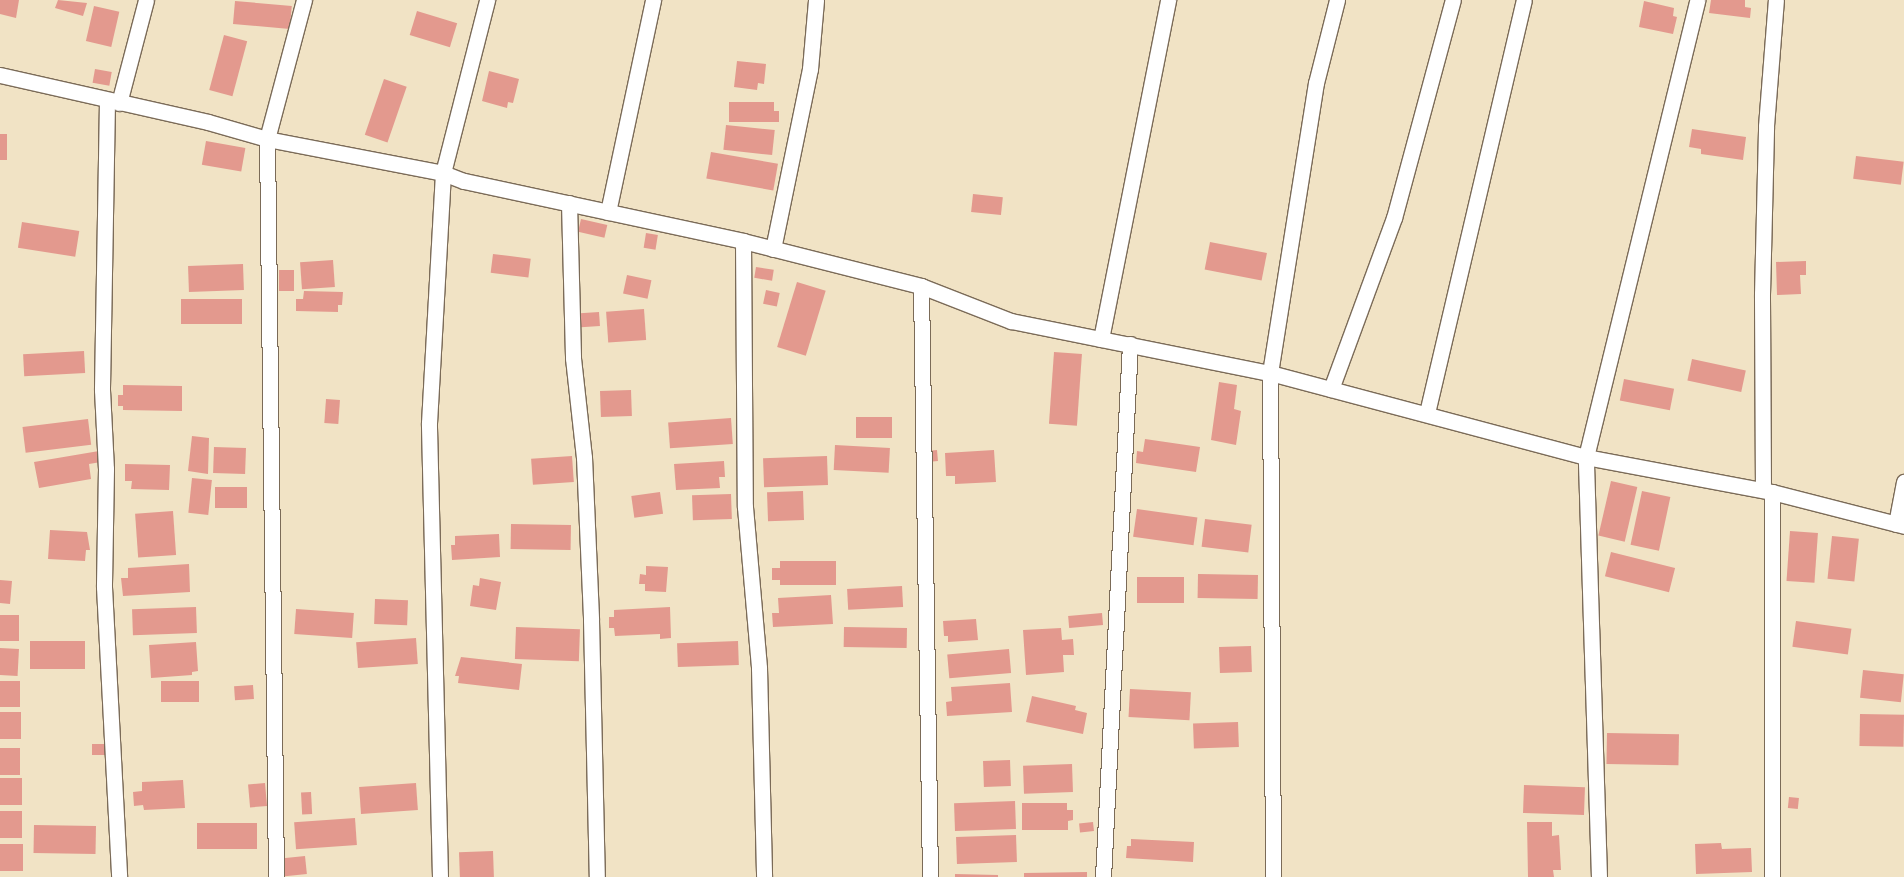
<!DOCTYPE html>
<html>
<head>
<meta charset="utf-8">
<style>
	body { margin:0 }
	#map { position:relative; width:1904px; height:877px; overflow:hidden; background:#f1e3c5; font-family:"Playpen Sans",sans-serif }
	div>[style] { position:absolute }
	.building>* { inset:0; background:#e3998e; transform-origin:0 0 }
	.roads { filter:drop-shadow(1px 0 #7b6b58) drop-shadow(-1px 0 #7b6b58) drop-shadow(0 1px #7b6b58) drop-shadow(0 -1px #7b6b58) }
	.street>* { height:15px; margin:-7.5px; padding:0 7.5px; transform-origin:7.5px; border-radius:7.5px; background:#fff }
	span { translate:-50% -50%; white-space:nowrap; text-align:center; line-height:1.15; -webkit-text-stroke:4.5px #fcf5e5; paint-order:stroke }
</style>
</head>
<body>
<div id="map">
	<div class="building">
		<div style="clip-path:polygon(0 0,19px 0,16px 18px,0 14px)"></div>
		<div style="clip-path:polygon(58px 0,87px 3px,83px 16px,55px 8px)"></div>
		<div style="clip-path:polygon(1711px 0,1745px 0,1745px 7px,1751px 8px,1750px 18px,1709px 13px)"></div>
		<div style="left:235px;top:1px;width:57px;height:23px;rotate:5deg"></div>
		<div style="clip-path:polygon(1644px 1px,1674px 8px,1673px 16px,1677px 17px,1673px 34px,1639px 27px)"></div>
		<div style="left:94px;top:6px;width:26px;height:36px;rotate:13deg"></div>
		<div style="left:417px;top:11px;width:42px;height:25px;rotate:17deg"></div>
		<div style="left:224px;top:35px;width:24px;height:57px;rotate:15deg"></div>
		<div style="clip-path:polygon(737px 61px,766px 64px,764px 84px,758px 83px,757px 90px,734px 87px)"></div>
		<div style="left:95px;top:69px;width:17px;height:14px;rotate:10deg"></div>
		<div style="clip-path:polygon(489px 71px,519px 79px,513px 103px,508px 102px,507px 108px,482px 101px)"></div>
		<div style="left:384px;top:79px;width:24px;height:59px;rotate:19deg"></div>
		<div style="clip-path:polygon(729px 102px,774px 102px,774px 111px,779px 111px,779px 122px,729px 122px)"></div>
		<div style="left:726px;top:125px;width:49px;height:25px;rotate:6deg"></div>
		<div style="clip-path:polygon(1692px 129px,1746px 137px,1743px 160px,1701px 154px,1701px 149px,1689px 147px)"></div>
		<div style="left:0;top:134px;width:7px;height:26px"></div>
		<div style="left:206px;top:141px;width:40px;height:24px;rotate:10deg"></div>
		<div style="left:711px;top:152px;width:68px;height:27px;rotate:10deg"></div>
		<div style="left:1856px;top:156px;width:48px;height:23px;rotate:7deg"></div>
		<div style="left:973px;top:194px;width:30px;height:18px;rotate:6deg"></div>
		<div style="left:581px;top:219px;width:27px;height:13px;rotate:13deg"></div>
		<div style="left:22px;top:222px;width:58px;height:26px;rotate:9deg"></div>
		<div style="left:646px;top:233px;width:12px;height:15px;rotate:9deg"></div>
		<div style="left:1210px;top:242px;width:58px;height:28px;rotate:11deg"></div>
		<div style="left:493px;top:254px;width:38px;height:19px;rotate:7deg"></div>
		<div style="left:333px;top:260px;width:27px;height:33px;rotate:86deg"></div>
		<div style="clip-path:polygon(1806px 261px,1806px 275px,1800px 275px,1801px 294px,1777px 295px,1776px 262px)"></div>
		<div style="left:243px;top:264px;width:26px;height:55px;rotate:88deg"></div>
		<div style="left:756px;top:267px;width:18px;height:11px;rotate:9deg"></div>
		<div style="left:279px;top:270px;width:15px;height:21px"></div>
		<div style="left:627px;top:275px;width:25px;height:19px;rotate:12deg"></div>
		<div style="left:797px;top:282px;width:30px;height:68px;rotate:17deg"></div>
		<div style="left:766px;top:290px;width:14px;height:14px;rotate:12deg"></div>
		<div style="clip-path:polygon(304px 291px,343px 292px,342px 305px,338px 305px,338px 312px,296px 311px,296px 299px,303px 299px)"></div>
		<div style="left:181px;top:299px;width:61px;height:25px"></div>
		<div style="left:644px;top:309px;width:31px;height:38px;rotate:86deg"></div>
		<div style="left:599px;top:312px;width:14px;height:19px;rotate:86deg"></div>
		<div style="left:84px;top:351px;width:22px;height:61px;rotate:87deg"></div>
		<div style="left:1054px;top:352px;width:28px;height:72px;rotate:4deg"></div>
		<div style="left:1692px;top:359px;width:55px;height:22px;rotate:12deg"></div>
		<div style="left:1624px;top:379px;width:51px;height:22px;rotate:11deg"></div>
		<div style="clip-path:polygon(1219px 382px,1237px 385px,1234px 409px,1241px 411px,1236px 445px,1211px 440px)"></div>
		<div style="clip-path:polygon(123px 385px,182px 386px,182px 411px,123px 410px,123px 406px,118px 406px,118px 395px,123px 395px)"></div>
		<div style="left:631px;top:390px;width:26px;height:31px;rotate:88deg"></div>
		<div style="left:326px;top:399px;width:14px;height:24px;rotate:4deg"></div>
		<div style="left:856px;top:417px;width:36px;height:21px"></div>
		<div style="left:731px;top:418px;width:26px;height:63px;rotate:86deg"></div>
		<div style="left:88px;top:419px;width:26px;height:66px;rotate:83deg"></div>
		<div style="clip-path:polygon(192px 436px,209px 438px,208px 474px,188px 471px)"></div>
		<div style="clip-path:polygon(1145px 439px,1200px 447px,1196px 472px,1136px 463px,1137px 451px,1143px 452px)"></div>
		<div style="left:835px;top:445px;width:55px;height:25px;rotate:3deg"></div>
		<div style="left:214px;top:447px;width:32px;height:26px;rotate:2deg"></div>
		<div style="left:937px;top:450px;width:11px;height:8px;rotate:85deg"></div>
		<div style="clip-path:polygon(994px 450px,996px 482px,955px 484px,955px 476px,946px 476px,945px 453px)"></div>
		<div style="clip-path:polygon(99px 451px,101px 462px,89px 464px,91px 479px,39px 488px,34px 462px)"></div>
		<div style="left:572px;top:456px;width:26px;height:41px;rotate:86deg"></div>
		<div style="left:827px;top:456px;width:29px;height:64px;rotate:88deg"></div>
		<div style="clip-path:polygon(724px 461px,725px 477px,719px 477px,720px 488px,676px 490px,674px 464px)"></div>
		<div style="clip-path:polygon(125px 464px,170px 465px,169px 490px,131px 489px,132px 481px,125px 481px)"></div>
		<div style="left:192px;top:478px;width:20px;height:35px;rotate:6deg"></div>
		<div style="left:1611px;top:481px;width:27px;height:56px;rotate:13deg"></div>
		<div style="left:215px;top:487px;width:32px;height:21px"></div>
		<div style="left:803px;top:491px;width:29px;height:36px;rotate:88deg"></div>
		<div style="left:1642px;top:491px;width:29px;height:55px;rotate:12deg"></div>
		<div style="left:660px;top:492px;width:22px;height:29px;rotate:82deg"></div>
		<div style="left:731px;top:494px;width:25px;height:39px;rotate:88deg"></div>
		<div style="left:1137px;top:509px;width:61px;height:28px;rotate:8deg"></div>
		<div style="left:173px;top:511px;width:44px;height:38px;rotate:86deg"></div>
		<div style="left:1205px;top:519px;width:47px;height:28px;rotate:7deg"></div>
		<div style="left:511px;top:524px;width:60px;height:25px;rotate:1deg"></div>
		<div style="clip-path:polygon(50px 530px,87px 532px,90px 550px,86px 550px,85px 561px,48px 559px)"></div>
		<div style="left:1790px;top:531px;width:28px;height:50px;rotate:4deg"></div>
		<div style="clip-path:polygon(499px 534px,500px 557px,452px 560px,451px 545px,455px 545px,455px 536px)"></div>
		<div style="left:1832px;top:536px;width:27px;height:43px;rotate:6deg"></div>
		<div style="left:1611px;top:552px;width:66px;height:25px;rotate:14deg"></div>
		<div style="clip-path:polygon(780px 561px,836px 561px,836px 585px,780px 585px,780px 580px,772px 580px,772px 568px,780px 568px)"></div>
		<div style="clip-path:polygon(189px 564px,190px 592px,123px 596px,121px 578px,128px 578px,128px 568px)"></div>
		<div style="clip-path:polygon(646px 566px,668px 567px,666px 592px,645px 591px,645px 584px,639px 584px,640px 574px,646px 575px)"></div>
		<div style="left:1198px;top:574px;width:60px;height:24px;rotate:1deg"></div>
		<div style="left:1137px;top:577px;width:47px;height:26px"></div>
		<div style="clip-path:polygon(480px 578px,501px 582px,496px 610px,470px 606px,473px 585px,479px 586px)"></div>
		<div style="clip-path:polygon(0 580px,12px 581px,10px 604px,0 603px)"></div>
		<div style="left:902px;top:586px;width:21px;height:55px;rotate:87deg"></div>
		<div style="clip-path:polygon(831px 595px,833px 624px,773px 627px,772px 613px,779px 613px,778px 598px)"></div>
		<div style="left:375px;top:599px;width:33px;height:25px;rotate:2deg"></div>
		<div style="left:196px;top:607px;width:26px;height:64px;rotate:88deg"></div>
		<div style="clip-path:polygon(670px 607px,671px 638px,660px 639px,660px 634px,615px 636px,614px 628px,609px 628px,609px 617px,614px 617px,614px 610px)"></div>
		<div style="left:296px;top:609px;width:58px;height:25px;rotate:4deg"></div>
		<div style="left:1102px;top:613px;width:12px;height:34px;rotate:85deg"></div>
		<div style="left:0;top:615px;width:19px;height:26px"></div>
		<div style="clip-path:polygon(976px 619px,978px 640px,948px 642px,948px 636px,944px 636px,943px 621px)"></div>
		<div style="left:1796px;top:621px;width:56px;height:26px;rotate:8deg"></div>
		<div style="left:516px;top:627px;width:64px;height:32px;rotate:2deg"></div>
		<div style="left:844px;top:627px;width:63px;height:20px;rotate:1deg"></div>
		<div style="clip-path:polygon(1061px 628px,1062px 640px,1073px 639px,1074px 655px,1063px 655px,1064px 672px,1026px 675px,1023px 630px)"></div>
		<div style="left:416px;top:638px;width:26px;height:60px;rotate:86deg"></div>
		<div style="left:85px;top:641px;width:28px;height:55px;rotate:90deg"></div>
		<div style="left:738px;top:641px;width:24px;height:61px;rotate:88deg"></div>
		<div style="clip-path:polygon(196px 642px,198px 671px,192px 672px,192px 675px,151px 678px,149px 645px)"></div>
		<div style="left:1251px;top:646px;width:26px;height:32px;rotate:88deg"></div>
		<div style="left:0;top:648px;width:19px;height:27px;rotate:3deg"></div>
		<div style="left:1009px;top:649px;width:24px;height:62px;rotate:85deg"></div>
		<div style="clip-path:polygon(461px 657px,522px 664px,519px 690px,458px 683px,459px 676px,455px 676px)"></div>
		<div style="left:1863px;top:670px;width:41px;height:28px;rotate:6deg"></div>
		<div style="left:0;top:681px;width:20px;height:26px"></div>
		<div style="left:199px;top:681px;width:21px;height:38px;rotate:90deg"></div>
		<div style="clip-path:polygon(1010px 683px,1012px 712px,947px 716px,946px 702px,952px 701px,951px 687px)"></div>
		<div style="left:253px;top:685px;width:14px;height:19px;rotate:86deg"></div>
		<div style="left:1130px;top:689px;width:61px;height:28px;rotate:3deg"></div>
		<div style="clip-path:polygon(1032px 696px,1076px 706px,1075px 710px,1087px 713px,1083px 734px,1026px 722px)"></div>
		<div style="left:0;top:712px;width:21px;height:27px"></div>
		<div style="left:1860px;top:714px;width:44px;height:32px;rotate:1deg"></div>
		<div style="left:1238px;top:722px;width:25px;height:45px;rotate:88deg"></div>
		<div style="left:1607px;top:733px;width:72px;height:31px;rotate:1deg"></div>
		<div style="left:92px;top:744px;width:14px;height:11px"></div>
		<div style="left:0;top:748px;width:20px;height:27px"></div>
		<div style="left:1010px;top:760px;width:26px;height:27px;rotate:88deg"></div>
		<div style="left:1072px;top:764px;width:28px;height:49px;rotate:88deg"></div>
		<div style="left:0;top:778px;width:22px;height:27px"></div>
		<div style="clip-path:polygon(183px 780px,185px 808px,144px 810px,143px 805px,134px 806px,133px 792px,142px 791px,142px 782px)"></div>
		<div style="left:265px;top:783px;width:23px;height:17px;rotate:85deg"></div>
		<div style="left:416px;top:783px;width:27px;height:57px;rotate:86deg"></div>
		<div style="left:1524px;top:785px;width:61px;height:28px;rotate:2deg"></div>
		<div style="left:311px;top:792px;width:22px;height:10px;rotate:87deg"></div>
		<div style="left:1789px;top:797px;width:10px;height:11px;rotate:6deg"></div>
		<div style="left:1015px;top:801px;width:28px;height:61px;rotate:88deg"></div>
		<div style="clip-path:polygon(1022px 803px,1067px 803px,1067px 810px,1073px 810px,1073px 820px,1068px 821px,1068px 830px,1022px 830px)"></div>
		<div style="left:0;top:811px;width:22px;height:27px"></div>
		<div style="left:355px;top:818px;width:27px;height:61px;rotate:86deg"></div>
		<div style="left:1093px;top:822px;width:9px;height:14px;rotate:84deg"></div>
		<div style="clip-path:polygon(1527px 822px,1552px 822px,1552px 836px,1559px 835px,1561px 870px,1553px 870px,1554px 877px,1528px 877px)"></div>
		<div style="left:197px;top:823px;width:60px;height:26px"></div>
		<div style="left:34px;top:825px;width:62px;height:28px;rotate:1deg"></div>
		<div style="left:1016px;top:835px;width:27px;height:60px;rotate:88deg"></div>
		<div style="clip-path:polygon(1131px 839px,1194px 842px,1193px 862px,1126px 858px,1127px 846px,1131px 846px)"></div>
		<div style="clip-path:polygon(1721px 843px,1722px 849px,1751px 848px,1752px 872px,1696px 874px,1695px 844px)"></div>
		<div style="left:0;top:844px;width:23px;height:27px"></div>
		<div style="left:493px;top:851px;width:26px;height:34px;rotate:88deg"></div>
		<div style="left:305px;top:856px;width:18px;height:22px;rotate:84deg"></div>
		<div style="clip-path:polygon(1087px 872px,1087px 877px,1024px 877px,1024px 873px)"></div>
		<div style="clip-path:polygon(955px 874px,998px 875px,998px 877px,955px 877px)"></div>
	</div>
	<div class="roads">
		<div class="street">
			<div style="left:0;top:75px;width:213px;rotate:12.7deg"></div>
			<div style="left:208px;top:122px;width:61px;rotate:16.1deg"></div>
			<div style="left:267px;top:139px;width:179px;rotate:10.9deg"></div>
			<div style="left:443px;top:173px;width:22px;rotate:21deg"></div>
			<div style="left:464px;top:181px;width:285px;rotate:12.1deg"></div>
			<div style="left:743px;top:241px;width:184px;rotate:14.2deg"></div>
			<div style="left:921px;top:286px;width:97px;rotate:21.3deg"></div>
			<div style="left:1011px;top:321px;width:264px;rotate:11.4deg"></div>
			<div style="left:1270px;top:373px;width:327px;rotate:14.9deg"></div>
			<div style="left:1586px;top:457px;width:189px;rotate:10.7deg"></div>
			<div style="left:1772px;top:492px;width:136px;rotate:14.4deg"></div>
			<div style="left:107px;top:101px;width:289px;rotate:91deg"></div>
			<div style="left:102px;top:390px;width:79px;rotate:87.1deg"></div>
			<div style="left:106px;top:469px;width:118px;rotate:91deg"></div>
			<div style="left:104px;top:587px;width:290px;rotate:87deg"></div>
			<div style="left:119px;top:103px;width:106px;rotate:-75.3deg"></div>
			<div style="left:569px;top:203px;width:155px;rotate:88.5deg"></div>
			<div style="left:573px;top:358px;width:100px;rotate:83.7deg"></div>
			<div style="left:584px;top:457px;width:163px;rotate:87.5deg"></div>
			<div style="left:591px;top:620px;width:257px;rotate:88.7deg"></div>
			<div style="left:608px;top:212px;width:217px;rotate:-78deg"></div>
			<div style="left:743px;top:241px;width:266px;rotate:89.6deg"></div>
			<div style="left:745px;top:507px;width:162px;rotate:85deg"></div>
			<div style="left:759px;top:668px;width:209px;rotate:88.6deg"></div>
			<div style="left:773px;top:249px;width:184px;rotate:-78.4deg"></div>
			<div style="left:810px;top:69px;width:69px;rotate:-85deg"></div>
			<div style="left:921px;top:286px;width:591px;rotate:89.13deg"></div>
			<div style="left:1101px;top:339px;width:346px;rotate:-78.8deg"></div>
			<div style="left:1331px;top:389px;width:182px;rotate:-69.8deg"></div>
			<div style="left:1394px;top:218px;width:226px;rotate:-74.9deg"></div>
			<div style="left:1427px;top:413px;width:424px;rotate:-76.8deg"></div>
			<div style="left:1763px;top:490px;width:196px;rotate:-90.3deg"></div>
			<div style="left:1762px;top:294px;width:168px;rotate:-88.6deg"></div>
			<div style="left:1766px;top:126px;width:126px;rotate:-85.5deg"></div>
			<div style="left:1896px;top:524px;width:43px;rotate:-79.2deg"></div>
			<div style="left:276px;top:877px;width:738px;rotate:-90.7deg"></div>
			<div style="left:267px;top:139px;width:144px;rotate:-75.1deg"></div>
			<div style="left:440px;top:877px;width:454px;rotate:-91.4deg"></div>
			<div style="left:429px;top:423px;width:250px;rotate:-86.8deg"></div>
			<div style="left:443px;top:173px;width:179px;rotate:-75.7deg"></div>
			<div style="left:1103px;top:877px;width:534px;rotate:-87.1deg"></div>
			<div style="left:1273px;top:877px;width:504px;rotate:-90.34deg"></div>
			<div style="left:1270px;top:373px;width:294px;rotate:-81deg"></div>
			<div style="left:1316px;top:83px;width:86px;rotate:-75.8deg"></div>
			<div style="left:1599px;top:877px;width:420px;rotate:-91.8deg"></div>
			<div style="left:1586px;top:457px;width:470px;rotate:-76.3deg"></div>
			<div style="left:1772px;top:877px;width:385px;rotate:-90deg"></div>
		</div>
	</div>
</div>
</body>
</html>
